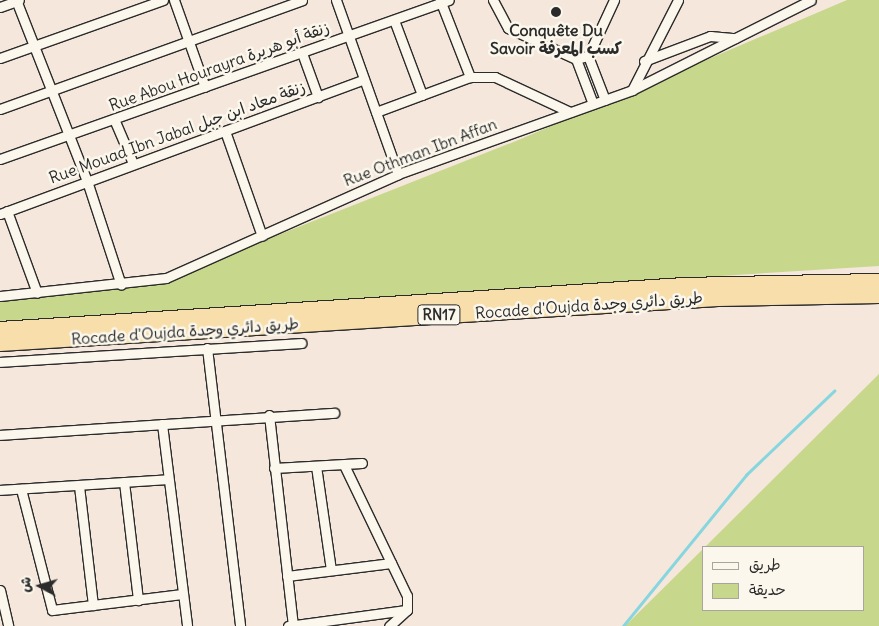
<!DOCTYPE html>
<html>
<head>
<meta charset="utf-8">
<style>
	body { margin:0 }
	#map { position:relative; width:879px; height:626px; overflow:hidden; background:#f5e7db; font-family:Delius,"Playpen Sans Arabic",sans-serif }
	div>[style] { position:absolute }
	.green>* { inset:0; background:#c7d88c }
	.stream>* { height:2.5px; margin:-1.25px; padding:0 1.25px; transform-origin:1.25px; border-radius:1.25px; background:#86d6e0 }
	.roads { filter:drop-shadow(1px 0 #2b2b2b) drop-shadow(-1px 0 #2b2b2b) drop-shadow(0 1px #2b2b2b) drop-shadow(0 -1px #2b2b2b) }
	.street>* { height:9px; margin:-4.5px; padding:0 4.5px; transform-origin:4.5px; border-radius:4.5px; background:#fbf7ec }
	.highway>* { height:16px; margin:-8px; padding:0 8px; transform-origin:8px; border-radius:8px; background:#f8deab }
	.dots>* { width:14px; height:14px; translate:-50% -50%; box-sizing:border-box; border:2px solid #fbf7ec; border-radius:50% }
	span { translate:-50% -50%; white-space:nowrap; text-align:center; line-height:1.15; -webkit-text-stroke:5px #fbf7ec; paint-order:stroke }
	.shield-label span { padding:1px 4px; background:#fbf7ec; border:1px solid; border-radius:4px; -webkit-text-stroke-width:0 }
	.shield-label { font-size:15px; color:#2b2b2b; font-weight:700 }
	.poi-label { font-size:16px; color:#2b2b2b; font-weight:700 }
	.street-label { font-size:16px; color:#2b2b2b }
	.legend { position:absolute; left:702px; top:546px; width:162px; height:65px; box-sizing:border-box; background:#fbf7ec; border:1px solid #a8a59f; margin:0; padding:6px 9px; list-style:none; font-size:15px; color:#2b2b2b }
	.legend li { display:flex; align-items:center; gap:10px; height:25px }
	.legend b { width:25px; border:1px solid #a8a59f }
	.north { position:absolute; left:15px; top:561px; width:50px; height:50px; -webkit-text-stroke:4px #fbf7ec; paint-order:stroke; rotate:276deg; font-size:14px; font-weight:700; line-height:20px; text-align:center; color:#2b2b2b }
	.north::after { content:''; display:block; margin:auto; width:18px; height:22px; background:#2b2b2b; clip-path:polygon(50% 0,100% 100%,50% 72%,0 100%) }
</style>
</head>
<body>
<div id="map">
	<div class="green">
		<div style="clip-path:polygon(847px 0,879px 0,879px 266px,0 321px,0 299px,164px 280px,516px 141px)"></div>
		<div style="clip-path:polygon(879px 374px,879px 626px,625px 626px,703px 549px,703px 610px,863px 610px,863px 547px,705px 547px)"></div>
	</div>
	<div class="stream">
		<div style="left:623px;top:626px;width:195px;rotate:-50.8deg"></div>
		<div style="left:746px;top:475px;width:122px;rotate:-43.7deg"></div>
	</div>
	<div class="roads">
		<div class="street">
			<div style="left:16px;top:0;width:194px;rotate:68.6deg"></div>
			<div style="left:87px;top:181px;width:109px;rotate:71.9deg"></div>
			<div style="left:174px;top:0;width:92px;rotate:70.4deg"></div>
			<div style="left:336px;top:0;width:185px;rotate:70.4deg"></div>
			<div style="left:440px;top:0;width:83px;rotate:68.7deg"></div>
			<div style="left:470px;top:77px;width:25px"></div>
			<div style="left:495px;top:77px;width:83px;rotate:25deg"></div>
			<div style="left:493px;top:0;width:32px;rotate:62deg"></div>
			<div style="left:508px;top:28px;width:75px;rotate:24.5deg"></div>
			<div style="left:576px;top:59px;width:12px;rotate:-14deg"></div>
			<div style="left:588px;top:56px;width:62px;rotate:-65.1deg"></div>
			<div style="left:0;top:7px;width:20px;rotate:-20deg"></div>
			<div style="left:394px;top:20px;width:80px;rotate:69.5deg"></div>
			<div style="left:302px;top:53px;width:47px;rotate:70deg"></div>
			<div style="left:588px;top:56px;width:47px;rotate:68.9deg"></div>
			<div style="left:0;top:58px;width:173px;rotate:-19.6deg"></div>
			<div style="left:576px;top:59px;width:48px;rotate:69.3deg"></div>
			<div style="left:644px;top:61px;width:71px;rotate:-20.7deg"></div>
			<div style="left:710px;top:36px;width:25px;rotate:5deg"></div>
			<div style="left:632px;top:90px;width:101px;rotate:-62.9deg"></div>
			<div style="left:0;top:109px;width:321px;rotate:-19.8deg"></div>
			<div style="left:376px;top:112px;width:100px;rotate:-20.4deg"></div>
			<div style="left:114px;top:119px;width:46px;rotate:66.8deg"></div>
			<div style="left:225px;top:131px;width:111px;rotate:70.6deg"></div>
			<div style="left:0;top:159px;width:476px;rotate:-19.5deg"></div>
			<div style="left:7px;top:211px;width:87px;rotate:69.9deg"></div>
			<div style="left:0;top:214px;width:388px;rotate:-20.3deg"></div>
			<div style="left:0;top:296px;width:167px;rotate:-6.2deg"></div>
			<div style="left:166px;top:278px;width:254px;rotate:-24.1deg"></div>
			<div style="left:398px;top:174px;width:249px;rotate:-19.7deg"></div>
			<div style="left:632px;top:90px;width:200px;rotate:-26.7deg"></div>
			<div style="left:207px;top:348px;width:280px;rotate:83.2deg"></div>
			<div style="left:0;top:362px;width:302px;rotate:-3.6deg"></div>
			<div style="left:269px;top:415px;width:211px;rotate:83.5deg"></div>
			<div style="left:162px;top:424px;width:204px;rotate:82.9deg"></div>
			<div style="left:0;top:435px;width:335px;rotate:-3.8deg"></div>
			<div style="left:344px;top:465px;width:145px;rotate:64.3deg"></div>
			<div style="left:407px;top:596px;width:14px;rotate:90deg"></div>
			<div style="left:407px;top:610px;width:24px;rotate:138deg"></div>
			<div style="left:316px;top:466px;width:105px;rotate:81.8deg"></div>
			<div style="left:274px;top:468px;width:88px;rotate:-3.3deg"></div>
			<div style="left:124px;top:482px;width:119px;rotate:83.2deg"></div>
			<div style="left:79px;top:486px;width:120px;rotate:83.3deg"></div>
			<div style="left:21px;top:489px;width:125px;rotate:75.6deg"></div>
			<div style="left:52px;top:610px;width:131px;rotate:-7deg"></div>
			<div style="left:0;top:490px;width:168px;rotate:-3.7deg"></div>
			<div style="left:287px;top:576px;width:105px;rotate:-7.1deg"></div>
			<div style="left:0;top:590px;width:37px;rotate:77deg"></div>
			<div style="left:288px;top:626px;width:119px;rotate:-7.7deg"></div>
		</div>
		<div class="highway">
			<div style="left:0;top:330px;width:685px;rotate:-3.68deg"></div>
			<div style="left:684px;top:286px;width:195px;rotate:-1.2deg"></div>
			<div style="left:0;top:343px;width:719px;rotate:-3.59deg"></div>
			<div style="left:718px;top:298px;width:161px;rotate:-1.1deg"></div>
		</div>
	</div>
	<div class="dots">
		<div style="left:556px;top:12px;background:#2b2b2b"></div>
	</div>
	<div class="shield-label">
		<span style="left:439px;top:315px">RN17</span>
	</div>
	<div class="poi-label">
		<span style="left:556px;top:39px">Conquête Du<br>Savoir كسب المعرفة</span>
	</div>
	<div class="street-label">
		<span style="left:219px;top:66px;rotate:-20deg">Rue Abou Hourayra زنقة أبو هريرة</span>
		<span style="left:177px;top:132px;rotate:-20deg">Rue Mouad Ibn Jabal زنقة معاد ابن جبل</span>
		<span style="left:420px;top:152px;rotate:-21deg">Rue Othman Ibn Affan</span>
		<span style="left:589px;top:305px;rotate:-4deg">Rocade d'Oujda طريق دائري وجدة</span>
		<span style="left:185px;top:331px;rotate:-4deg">Rocade d'Oujda طريق دائري وجدة</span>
	</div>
	<ul class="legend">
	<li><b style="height:6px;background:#fbf7ec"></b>طريق</li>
	<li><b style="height:14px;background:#c7d88c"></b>حديقة</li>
	</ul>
	<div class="north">ش</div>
</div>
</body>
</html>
